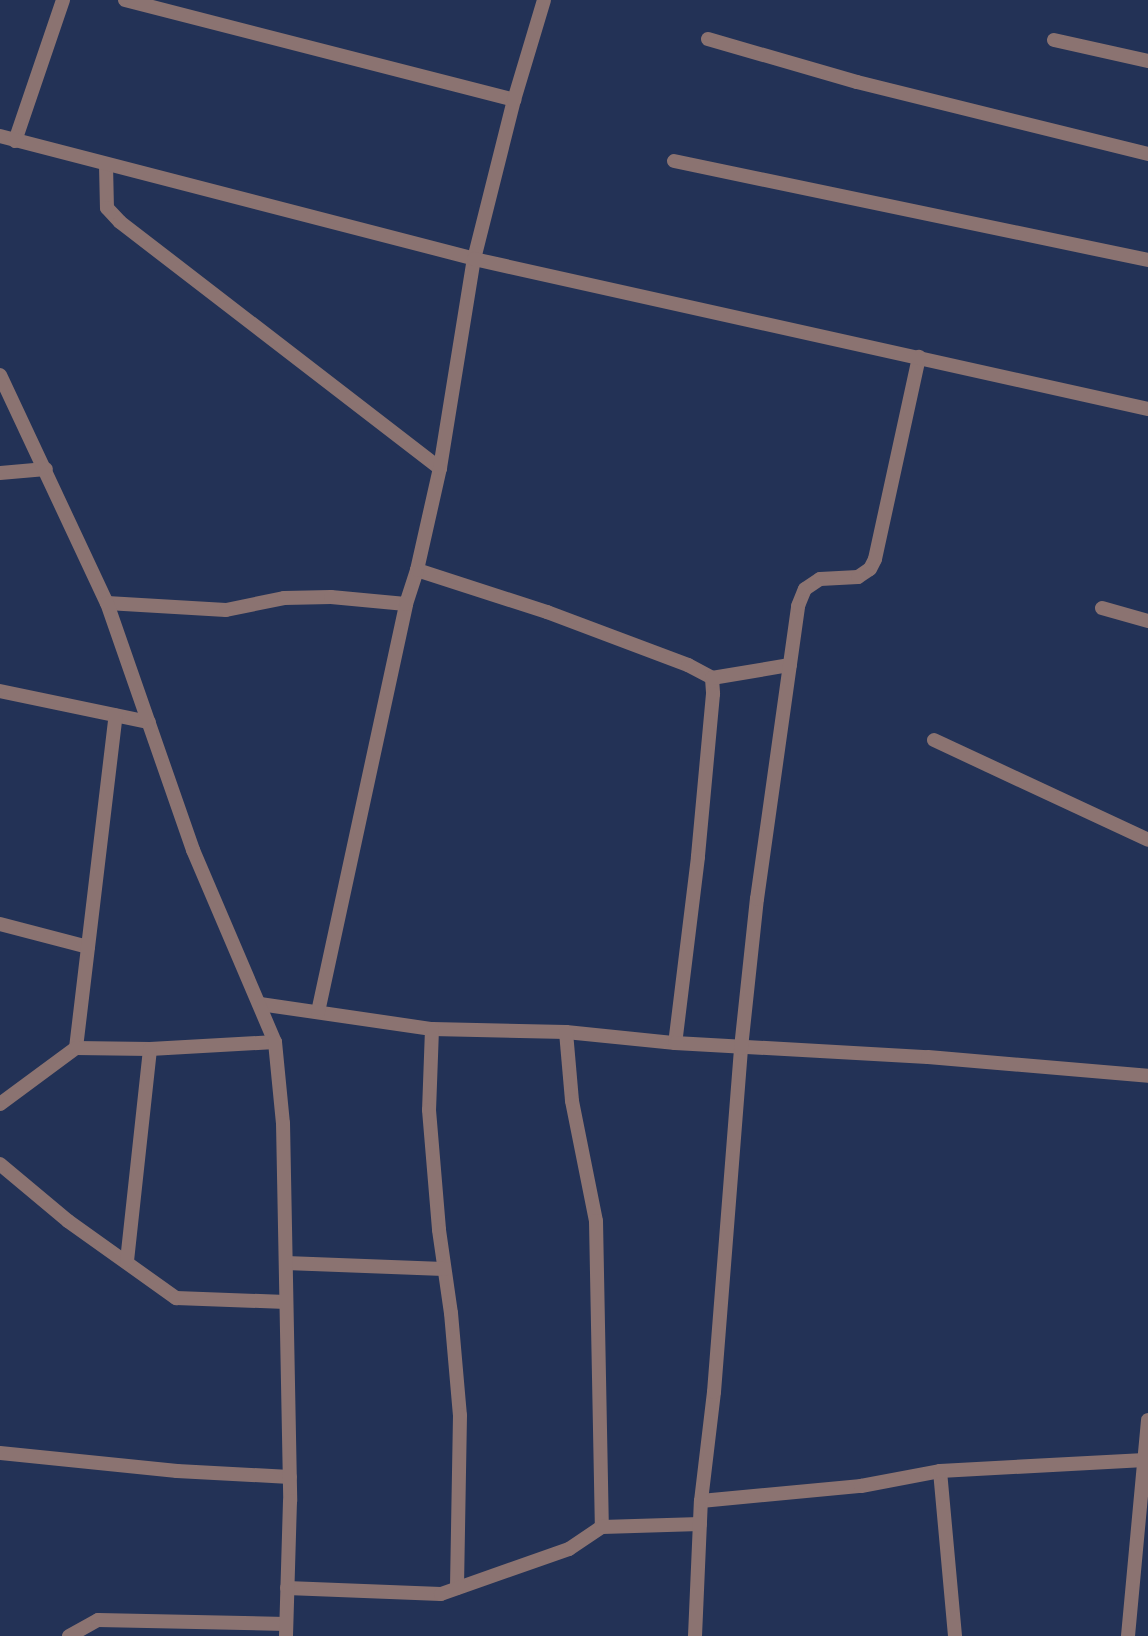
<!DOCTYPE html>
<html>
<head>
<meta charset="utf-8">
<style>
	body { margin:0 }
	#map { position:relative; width:1148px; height:1636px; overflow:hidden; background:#233256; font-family:"Work Sans",sans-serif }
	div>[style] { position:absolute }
	.minor>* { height:14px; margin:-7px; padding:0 7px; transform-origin:7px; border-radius:7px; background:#8b7371 }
	.tertiary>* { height:14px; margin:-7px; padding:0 7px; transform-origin:7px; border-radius:7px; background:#8b7371 }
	span { translate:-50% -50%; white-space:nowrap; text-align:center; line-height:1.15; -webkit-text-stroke:7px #141b2b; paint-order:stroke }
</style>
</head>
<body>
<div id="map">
	<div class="minor">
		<div style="left:125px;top:0;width:402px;rotate:14.4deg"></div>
		<div style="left:708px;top:39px;width:155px;rotate:16.1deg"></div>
		<div style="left:857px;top:82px;width:300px;rotate:13.9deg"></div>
		<div style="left:1054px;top:40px;width:96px;rotate:12.6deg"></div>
		<div style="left:15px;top:141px;width:149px;rotate:-71.2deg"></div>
		<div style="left:674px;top:161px;width:484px;rotate:11.8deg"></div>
		<div style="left:106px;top:165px;width:43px;rotate:88.7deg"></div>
		<div style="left:107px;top:208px;width:19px;rotate:47deg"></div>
		<div style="left:120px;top:222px;width:404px;rotate:37.6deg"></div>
		<div style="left:0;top:473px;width:46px;rotate:-5deg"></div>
		<div style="left:417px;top:570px;width:137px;rotate:17.9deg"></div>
		<div style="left:547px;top:612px;width:151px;rotate:20.6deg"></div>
		<div style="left:688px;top:665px;width:27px;rotate:28deg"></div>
		<div style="left:712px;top:678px;width:16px;rotate:86deg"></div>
		<div style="left:713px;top:694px;width:164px;rotate:95.3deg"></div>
		<div style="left:698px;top:857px;width:187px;rotate:97deg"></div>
		<div style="left:107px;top:603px;width:119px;rotate:3.4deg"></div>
		<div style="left:226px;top:610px;width:59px;rotate:-11.7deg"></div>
		<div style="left:284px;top:598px;width:47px;rotate:-1.2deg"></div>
		<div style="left:331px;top:597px;width:75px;rotate:5.3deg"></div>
		<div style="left:1102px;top:608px;width:48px;rotate:15.8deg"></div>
		<div style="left:712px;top:678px;width:79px;rotate:-9.5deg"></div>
		<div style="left:0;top:691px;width:152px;rotate:11.8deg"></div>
		<div style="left:934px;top:740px;width:236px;rotate:25deg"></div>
		<div style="left:0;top:924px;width:91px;rotate:14.6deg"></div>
		<div style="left:260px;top:1004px;width:174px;rotate:8.3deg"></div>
		<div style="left:432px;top:1029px;width:134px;rotate:1.3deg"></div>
		<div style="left:566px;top:1032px;width:110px;rotate:5.8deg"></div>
		<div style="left:675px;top:1043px;width:253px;rotate:3.2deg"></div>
		<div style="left:928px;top:1057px;width:221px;rotate:4.9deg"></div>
		<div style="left:318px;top:1012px;width:417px;rotate:-77.8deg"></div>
		<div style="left:406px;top:604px;width:36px;rotate:-72deg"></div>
		<div style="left:417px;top:570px;width:105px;rotate:-77.3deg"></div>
		<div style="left:440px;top:468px;width:212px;rotate:-80.8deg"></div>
		<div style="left:474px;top:259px;width:164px;rotate:-75.9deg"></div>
		<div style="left:514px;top:100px;width:104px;rotate:-73.3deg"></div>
		<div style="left:432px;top:1029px;width:81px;rotate:92.1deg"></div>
		<div style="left:429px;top:1110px;width:120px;rotate:85.2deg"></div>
		<div style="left:439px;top:1230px;width:84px;rotate:81.8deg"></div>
		<div style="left:451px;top:1313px;width:102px;rotate:85deg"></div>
		<div style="left:460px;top:1415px;width:173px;rotate:91deg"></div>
		<div style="left:566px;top:1032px;width:69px;rotate:85deg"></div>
		<div style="left:572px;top:1101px;width:122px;rotate:78.7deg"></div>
		<div style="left:596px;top:1221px;width:306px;rotate:88.9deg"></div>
		<div style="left:76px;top:1048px;width:335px;rotate:-83.2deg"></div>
		<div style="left:0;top:1104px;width:94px;rotate:-36.4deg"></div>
		<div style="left:76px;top:1048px;width:74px;rotate:0.8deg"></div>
		<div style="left:150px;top:1049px;width:125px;rotate:-3.2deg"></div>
		<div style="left:0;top:1164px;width:89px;rotate:40deg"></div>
		<div style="left:68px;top:1221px;width:133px;rotate:35.5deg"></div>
		<div style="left:176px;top:1298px;width:110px;rotate:2.1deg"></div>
		<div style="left:127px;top:1261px;width:213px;rotate:-83.8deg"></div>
		<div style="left:286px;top:1263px;width:158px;rotate:2.2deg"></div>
		<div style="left:0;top:1453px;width:178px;rotate:5.8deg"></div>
		<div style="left:177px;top:1471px;width:113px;rotate:3deg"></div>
		<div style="left:940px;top:1471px;width:166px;rotate:84.8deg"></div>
		<div style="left:701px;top:1501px;width:161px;rotate:-5.4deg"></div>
		<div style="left:861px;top:1486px;width:80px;rotate:-10.8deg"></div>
		<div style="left:940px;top:1471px;width:205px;rotate:-3.1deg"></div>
		<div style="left:287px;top:1588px;width:154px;rotate:2.2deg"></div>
		<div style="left:441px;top:1594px;width:136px;rotate:-19.4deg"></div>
		<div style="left:569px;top:1549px;width:40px;rotate:-34deg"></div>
		<div style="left:602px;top:1527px;width:98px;rotate:-1.8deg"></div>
		<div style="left:69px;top:1636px;width:33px;rotate:-29deg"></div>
		<div style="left:98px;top:1620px;width:188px;rotate:1.2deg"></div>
		<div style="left:695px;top:1636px;width:135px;rotate:-87.5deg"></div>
		<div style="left:701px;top:1501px;width:110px;rotate:-83.2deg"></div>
		<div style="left:714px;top:1392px;width:345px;rotate:-85.5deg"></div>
		<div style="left:741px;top:1048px;width:150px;rotate:-83.9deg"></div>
		<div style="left:757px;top:899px;width:296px;rotate:-82deg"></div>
		<div style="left:798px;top:606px;width:18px;rotate:-68deg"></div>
		<div style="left:805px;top:589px;width:18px;rotate:-34deg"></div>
		<div style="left:820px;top:579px;width:38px;rotate:-3deg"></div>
		<div style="left:858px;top:577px;width:14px;rotate:-34deg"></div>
		<div style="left:870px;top:569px;width:11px;rotate:-63deg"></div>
		<div style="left:875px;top:559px;width:207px;rotate:-77.7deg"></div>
		<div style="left:1128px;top:1636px;width:217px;rotate:-84.7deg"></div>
	</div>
	<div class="tertiary">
		<div style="left:0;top:136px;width:490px;rotate:14.5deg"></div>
		<div style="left:474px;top:259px;width:690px;rotate:12.55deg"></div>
		<div style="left:0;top:375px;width:252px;rotate:64.9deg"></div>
		<div style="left:107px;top:603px;width:262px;rotate:70.8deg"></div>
		<div style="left:193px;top:850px;width:209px;rotate:66.9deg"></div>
		<div style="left:275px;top:1042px;width:81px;rotate:84.4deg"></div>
		<div style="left:283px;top:1123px;width:378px;rotate:88.9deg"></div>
		<div style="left:290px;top:1501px;width:135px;rotate:91.7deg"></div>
	</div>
</div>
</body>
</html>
